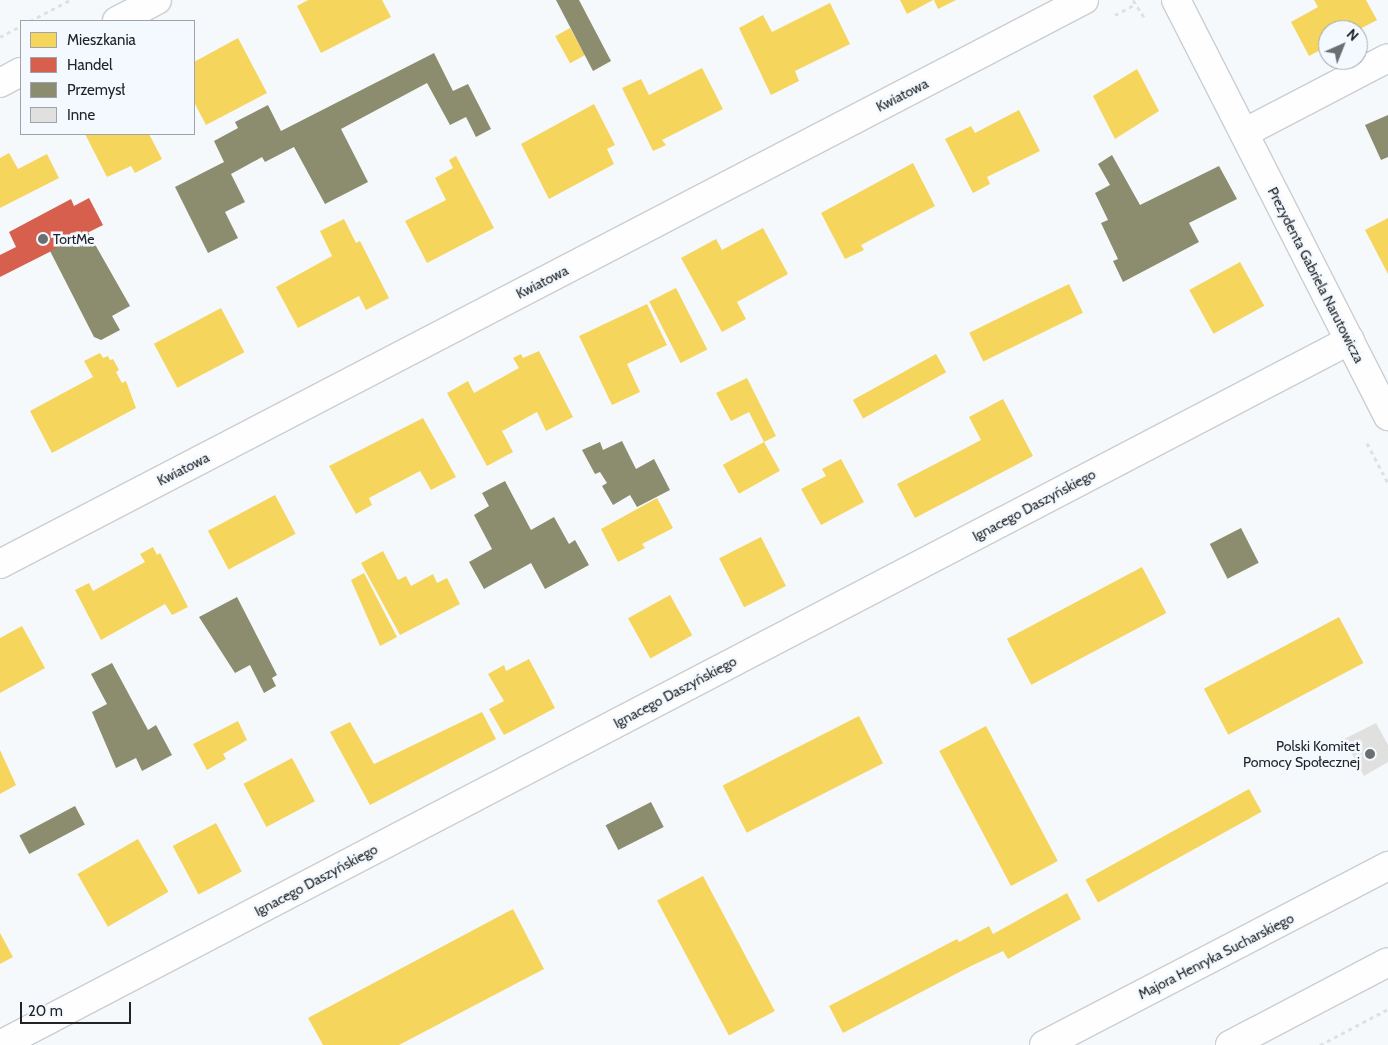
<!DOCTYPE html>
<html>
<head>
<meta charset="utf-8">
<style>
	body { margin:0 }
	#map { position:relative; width:1388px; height:1045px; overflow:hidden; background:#f6f9fb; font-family:Cabin,sans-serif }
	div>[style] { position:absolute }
	.homes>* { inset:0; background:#f6d55c; transform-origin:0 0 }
	.shops>* { inset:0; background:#d6604d }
	.industry>* { inset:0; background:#8c8c6e; transform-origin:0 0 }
	.building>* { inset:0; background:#e0e0df }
	.path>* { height:3px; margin-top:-1.5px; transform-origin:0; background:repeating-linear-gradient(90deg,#dfe0e1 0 4px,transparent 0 8px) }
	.roads { filter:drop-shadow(1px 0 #cbced1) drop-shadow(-1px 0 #cbced1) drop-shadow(0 1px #cbced1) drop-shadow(0 -1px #cbced1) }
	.street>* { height:28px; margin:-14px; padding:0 14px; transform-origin:14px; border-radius:14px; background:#fefefe }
	.dots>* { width:14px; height:14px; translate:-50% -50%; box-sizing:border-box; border:2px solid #f3f9fe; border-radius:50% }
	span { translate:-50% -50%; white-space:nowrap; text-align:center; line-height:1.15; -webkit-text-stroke:5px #f3f9fe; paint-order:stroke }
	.street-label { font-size:14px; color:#212427 }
	.poi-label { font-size:14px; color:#212427 }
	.left { translate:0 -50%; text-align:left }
	.right { translate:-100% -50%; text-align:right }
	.legend { position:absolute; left:20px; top:20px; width:175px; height:115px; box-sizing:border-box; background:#f3f9fe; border:1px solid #9fa4a8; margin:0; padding:6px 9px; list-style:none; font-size:15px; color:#212427 }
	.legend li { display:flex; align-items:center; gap:10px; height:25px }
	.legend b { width:25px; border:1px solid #9fa4a8 }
	.north { position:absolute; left:1318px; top:20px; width:50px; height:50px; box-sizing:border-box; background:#f3f9fe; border:1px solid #9fa4a8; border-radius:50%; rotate:44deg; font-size:14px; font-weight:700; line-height:20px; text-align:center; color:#212427 }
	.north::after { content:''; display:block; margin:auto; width:18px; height:22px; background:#6c6f71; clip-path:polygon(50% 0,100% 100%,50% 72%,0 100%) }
	.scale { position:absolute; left:20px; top:1002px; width:111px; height:22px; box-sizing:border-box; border:2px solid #212427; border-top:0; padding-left:6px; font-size:15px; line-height:18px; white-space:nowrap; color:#212427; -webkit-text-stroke:4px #f3f9fe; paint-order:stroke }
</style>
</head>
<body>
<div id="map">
	<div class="homes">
		<div style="clip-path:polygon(308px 0,382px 0,391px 17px,321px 53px,297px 6px)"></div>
		<div style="clip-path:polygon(900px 0,933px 0,907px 14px)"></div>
		<div style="clip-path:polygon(934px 0,956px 0,938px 9px)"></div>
		<div style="clip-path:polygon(1314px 0,1366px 0,1377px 20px,1358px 30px,1328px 30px,1328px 42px,1324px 44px,1326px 47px,1309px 56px,1291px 22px,1318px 7px)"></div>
		<div style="clip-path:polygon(830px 3px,850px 44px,795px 71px,799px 81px,771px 95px,739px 28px,763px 15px,772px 32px)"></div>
		<div style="left:570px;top:28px;width:31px;height:17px;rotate:61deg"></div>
		<div style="clip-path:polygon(238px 38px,267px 93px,206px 125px,194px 102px,194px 62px)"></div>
		<div style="clip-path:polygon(702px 68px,723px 109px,662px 140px,666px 145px,653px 151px,622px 88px,641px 79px,649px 95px)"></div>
		<div style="clip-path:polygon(1137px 69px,1159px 111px,1115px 139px,1093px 96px)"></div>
		<div style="clip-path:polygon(594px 104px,615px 145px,607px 149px,614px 164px,549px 199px,521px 144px)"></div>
		<div style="clip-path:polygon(1019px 110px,1040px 151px,987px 177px,990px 184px,973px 193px,945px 139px,971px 126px,975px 133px)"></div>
		<div style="clip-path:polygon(85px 134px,149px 134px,162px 159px,135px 173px,131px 166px,107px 177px)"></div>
		<div style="clip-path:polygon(9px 153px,18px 169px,47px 154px,59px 178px,0 208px,0 158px)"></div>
		<div style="clip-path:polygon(456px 156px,494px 228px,427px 263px,405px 221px,446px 200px,435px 178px,453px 168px,449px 160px)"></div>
		<div style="clip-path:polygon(913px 163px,935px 206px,861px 245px,864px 250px,845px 259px,821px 213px)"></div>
		<div style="clip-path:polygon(1388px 218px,1388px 274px,1365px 230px)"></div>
		<div style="clip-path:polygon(344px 219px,356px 243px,360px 241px,389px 298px,366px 310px,359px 296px,298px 328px,276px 287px,332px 256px,320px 231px)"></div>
		<div style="clip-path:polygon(763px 228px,788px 274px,737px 302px,746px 319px,722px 332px,681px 258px,716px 239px,722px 250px)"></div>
		<div style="left:1240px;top:262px;width:50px;height:58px;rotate:61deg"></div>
		<div style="left:1069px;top:284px;width:32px;height:111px;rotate:64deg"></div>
		<div style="left:676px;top:288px;width:69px;height:30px;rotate:63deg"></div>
		<div style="clip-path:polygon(647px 304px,667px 345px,627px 364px,640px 392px,612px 405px,579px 336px)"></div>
		<div style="left:221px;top:308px;width:50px;height:76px;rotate:62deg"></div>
		<div style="clip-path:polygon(539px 351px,573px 417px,546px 431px,537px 412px,502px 431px,513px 452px,487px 466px,447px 393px,468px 381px,474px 393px,519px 368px,513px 358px,521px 354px,523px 358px)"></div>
		<div style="clip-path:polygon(100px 353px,103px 358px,108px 356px,110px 360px,113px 359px,119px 370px,116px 372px,122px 383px,126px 381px,136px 408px,52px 453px,30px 411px,93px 377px,84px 361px)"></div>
		<div style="left:936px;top:354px;width:21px;height:95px;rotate:61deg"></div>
		<div style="clip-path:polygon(747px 378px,776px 436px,764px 442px,749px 412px,731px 421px,716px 393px)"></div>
		<div style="clip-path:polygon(1003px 399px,1033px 456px,915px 518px,897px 484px,981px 440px,969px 417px)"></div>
		<div style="clip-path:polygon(423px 418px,456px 477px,431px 490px,420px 471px,369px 498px,372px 505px,356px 514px,329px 466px)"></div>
		<div style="left:764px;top:442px;width:33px;height:47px;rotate:61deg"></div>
		<div style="clip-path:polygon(841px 459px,864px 502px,821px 525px,801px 489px,826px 476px,822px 469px)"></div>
		<div style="left:275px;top:495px;width:44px;height:76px;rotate:62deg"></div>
		<div style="clip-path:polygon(657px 498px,673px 528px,642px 544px,645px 548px,618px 562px,601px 529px)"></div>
		<div style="left:761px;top:537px;width:55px;height:47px;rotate:63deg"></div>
		<div style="clip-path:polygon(153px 547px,157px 555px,160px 553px,188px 607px,172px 615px,165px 604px,101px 640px,75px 590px,89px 583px,93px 591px,120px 576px,145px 562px,140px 554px)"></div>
		<div style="clip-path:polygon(383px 551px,398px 580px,406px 576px,411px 586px,433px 574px,437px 583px,447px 578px,460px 604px,400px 635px,361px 563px)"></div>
		<div style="left:1142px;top:567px;width:52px;height:153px;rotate:62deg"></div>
		<div style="clip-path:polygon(364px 573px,397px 637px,380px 646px,351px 580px)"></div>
		<div style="left:670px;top:595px;width:46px;height:48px;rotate:61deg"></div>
		<div style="left:1339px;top:617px;width:52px;height:153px;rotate:62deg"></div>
		<div style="clip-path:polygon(22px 626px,45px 668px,0 693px,0 638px)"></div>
		<div style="clip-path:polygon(529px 659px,555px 708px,504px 735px,489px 709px,504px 701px,488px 674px,504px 665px,506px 671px)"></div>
		<div style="clip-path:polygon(482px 712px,496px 739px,370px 805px,330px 732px,350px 722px,374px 764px)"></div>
		<div style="left:859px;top:716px;width:53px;height:153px;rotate:63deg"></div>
		<div style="clip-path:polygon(238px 721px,247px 740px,223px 754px,226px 759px,207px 770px,193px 744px)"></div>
		<div style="left:986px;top:726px;width:153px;height:53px;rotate:62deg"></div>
		<div style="clip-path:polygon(0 750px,16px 785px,0 794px)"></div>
		<div style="left:292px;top:758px;width:49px;height:55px;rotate:62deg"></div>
		<div style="left:1249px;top:789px;width:26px;height:187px;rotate:61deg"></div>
		<div style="left:216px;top:823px;width:55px;height:49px;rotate:62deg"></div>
		<div style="left:138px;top:839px;width:61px;height:70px;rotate:60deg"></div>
		<div style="left:703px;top:876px;width:153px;height:52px;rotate:62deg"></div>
		<div style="clip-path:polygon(1067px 893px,1081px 919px,1008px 959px,1003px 951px,971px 966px,843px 1033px,829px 1006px,957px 939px,959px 942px,989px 926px,993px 934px)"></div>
		<div style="clip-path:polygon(513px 909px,544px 969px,399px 1045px,323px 1045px,308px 1018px)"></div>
		<div style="clip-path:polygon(0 933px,13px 957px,0 964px)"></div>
	</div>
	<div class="shops">
		<div style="clip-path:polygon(89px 198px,103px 225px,0 277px,0 255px,16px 247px,9px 232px,71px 199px,74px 206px)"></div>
	</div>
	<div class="industry">
		<div style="clip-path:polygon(556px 0,579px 0,611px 61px,593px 71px)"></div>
		<div style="clip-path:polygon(434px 53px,453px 91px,468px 84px,491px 129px,476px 137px,466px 117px,450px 125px,427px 83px,341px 129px,368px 182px,325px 204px,294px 147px,265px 162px,262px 157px,231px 174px,245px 202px,225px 212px,238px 238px,208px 253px,175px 187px,224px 162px,214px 141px,238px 128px,235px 122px,268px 105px,281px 131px)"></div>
		<div style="clip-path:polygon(1388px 115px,1388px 157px,1381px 160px,1365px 125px)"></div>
		<div style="clip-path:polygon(1112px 155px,1140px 205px,1219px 166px,1237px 199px,1189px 223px,1199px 242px,1123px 282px,1113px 261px,1118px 259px,1101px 223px,1108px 220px,1095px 193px,1110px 185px,1098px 164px)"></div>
		<div style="clip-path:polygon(88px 232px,130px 306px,112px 316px,120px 330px,101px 340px,94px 337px,50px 251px)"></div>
		<div style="clip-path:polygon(622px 441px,636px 469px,654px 459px,670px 490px,637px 507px,630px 495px,613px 505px,602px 486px,607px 483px,600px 472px,595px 474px,582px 450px,600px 442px,603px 450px)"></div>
		<div style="clip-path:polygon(505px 481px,531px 530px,554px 517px,569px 544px,575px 540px,589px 565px,545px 589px,531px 563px,484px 589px,469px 562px,492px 549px,474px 515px,489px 506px,482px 493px)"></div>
		<div style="left:1241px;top:528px;width:39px;height:35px;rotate:63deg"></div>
		<div style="clip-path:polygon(237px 597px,277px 675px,272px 678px,276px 686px,264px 693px,250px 665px,235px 673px,199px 617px)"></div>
		<div style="clip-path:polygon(112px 663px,148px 730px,156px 725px,172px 755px,142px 771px,136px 758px,116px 768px,92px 712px,107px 704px,91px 674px)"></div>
		<div style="left:651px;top:802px;width:28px;height:51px;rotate:63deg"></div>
		<div style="left:75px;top:806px;width:21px;height:63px;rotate:62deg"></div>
	</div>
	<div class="building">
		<div style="clip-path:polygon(1376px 723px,1388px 745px,1388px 762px,1364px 776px,1344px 739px)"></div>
	</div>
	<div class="path">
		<div style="left:1133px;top:0;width:20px;rotate:57deg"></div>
		<div style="left:1115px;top:15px;width:24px;rotate:-28deg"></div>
		<div style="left:30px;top:21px;width:45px;rotate:-27.7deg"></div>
		<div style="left:0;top:37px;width:24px;rotate:-28deg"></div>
		<div style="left:1367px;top:443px;width:45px;rotate:62.3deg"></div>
		<div style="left:1320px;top:1045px;width:77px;rotate:-27.9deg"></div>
	</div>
	<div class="roads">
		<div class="street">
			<div style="left:1176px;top:0;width:467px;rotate:63deg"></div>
			<div style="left:117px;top:21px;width:45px;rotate:-27.7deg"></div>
			<div style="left:0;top:83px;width:24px;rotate:-28deg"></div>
			<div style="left:1244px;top:133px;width:162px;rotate:-27.5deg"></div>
			<div style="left:0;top:564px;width:1222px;rotate:-27.49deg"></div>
			<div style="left:0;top:1045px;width:1523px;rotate:-27.57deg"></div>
			<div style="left:1044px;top:1045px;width:388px;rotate:-27.5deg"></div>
			<div style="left:1230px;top:1045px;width:178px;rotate:-27.7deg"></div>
		</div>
	</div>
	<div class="dots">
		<div style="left:43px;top:239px;background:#6c6f71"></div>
		<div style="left:1370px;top:754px;background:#6c6f71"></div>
	</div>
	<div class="street-label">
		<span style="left:902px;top:95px;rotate:-27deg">Kwiatowa</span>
		<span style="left:1316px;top:275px;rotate:63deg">Prezydenta Gabriela Narutowicza</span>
		<span style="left:542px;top:282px;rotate:-27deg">Kwiatowa</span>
		<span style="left:183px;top:469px;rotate:-27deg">Kwiatowa</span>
		<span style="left:1034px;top:505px;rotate:-28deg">Ignacego Daszyńskiego</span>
		<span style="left:675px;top:692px;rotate:-28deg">Ignacego Daszyńskiego</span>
		<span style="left:316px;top:880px;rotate:-28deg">Ignacego Daszyńskiego</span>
		<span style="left:1216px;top:956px;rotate:-27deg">Majora Henryka Sucharskiego</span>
	</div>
	<div class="poi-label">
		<span class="left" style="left:53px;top:239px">TortMe</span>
		<span class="right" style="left:1360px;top:754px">Polski Komitet<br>Pomocy Społecznej</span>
	</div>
	<ul class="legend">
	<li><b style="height:14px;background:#f6d55c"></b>Mieszkania</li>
	<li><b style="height:14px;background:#d6604d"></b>Handel</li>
	<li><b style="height:14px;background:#8c8c6e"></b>Przemysł</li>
	<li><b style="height:14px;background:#e0e0df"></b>Inne</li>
	</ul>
	<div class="north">N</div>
	<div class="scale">20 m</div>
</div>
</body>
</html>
